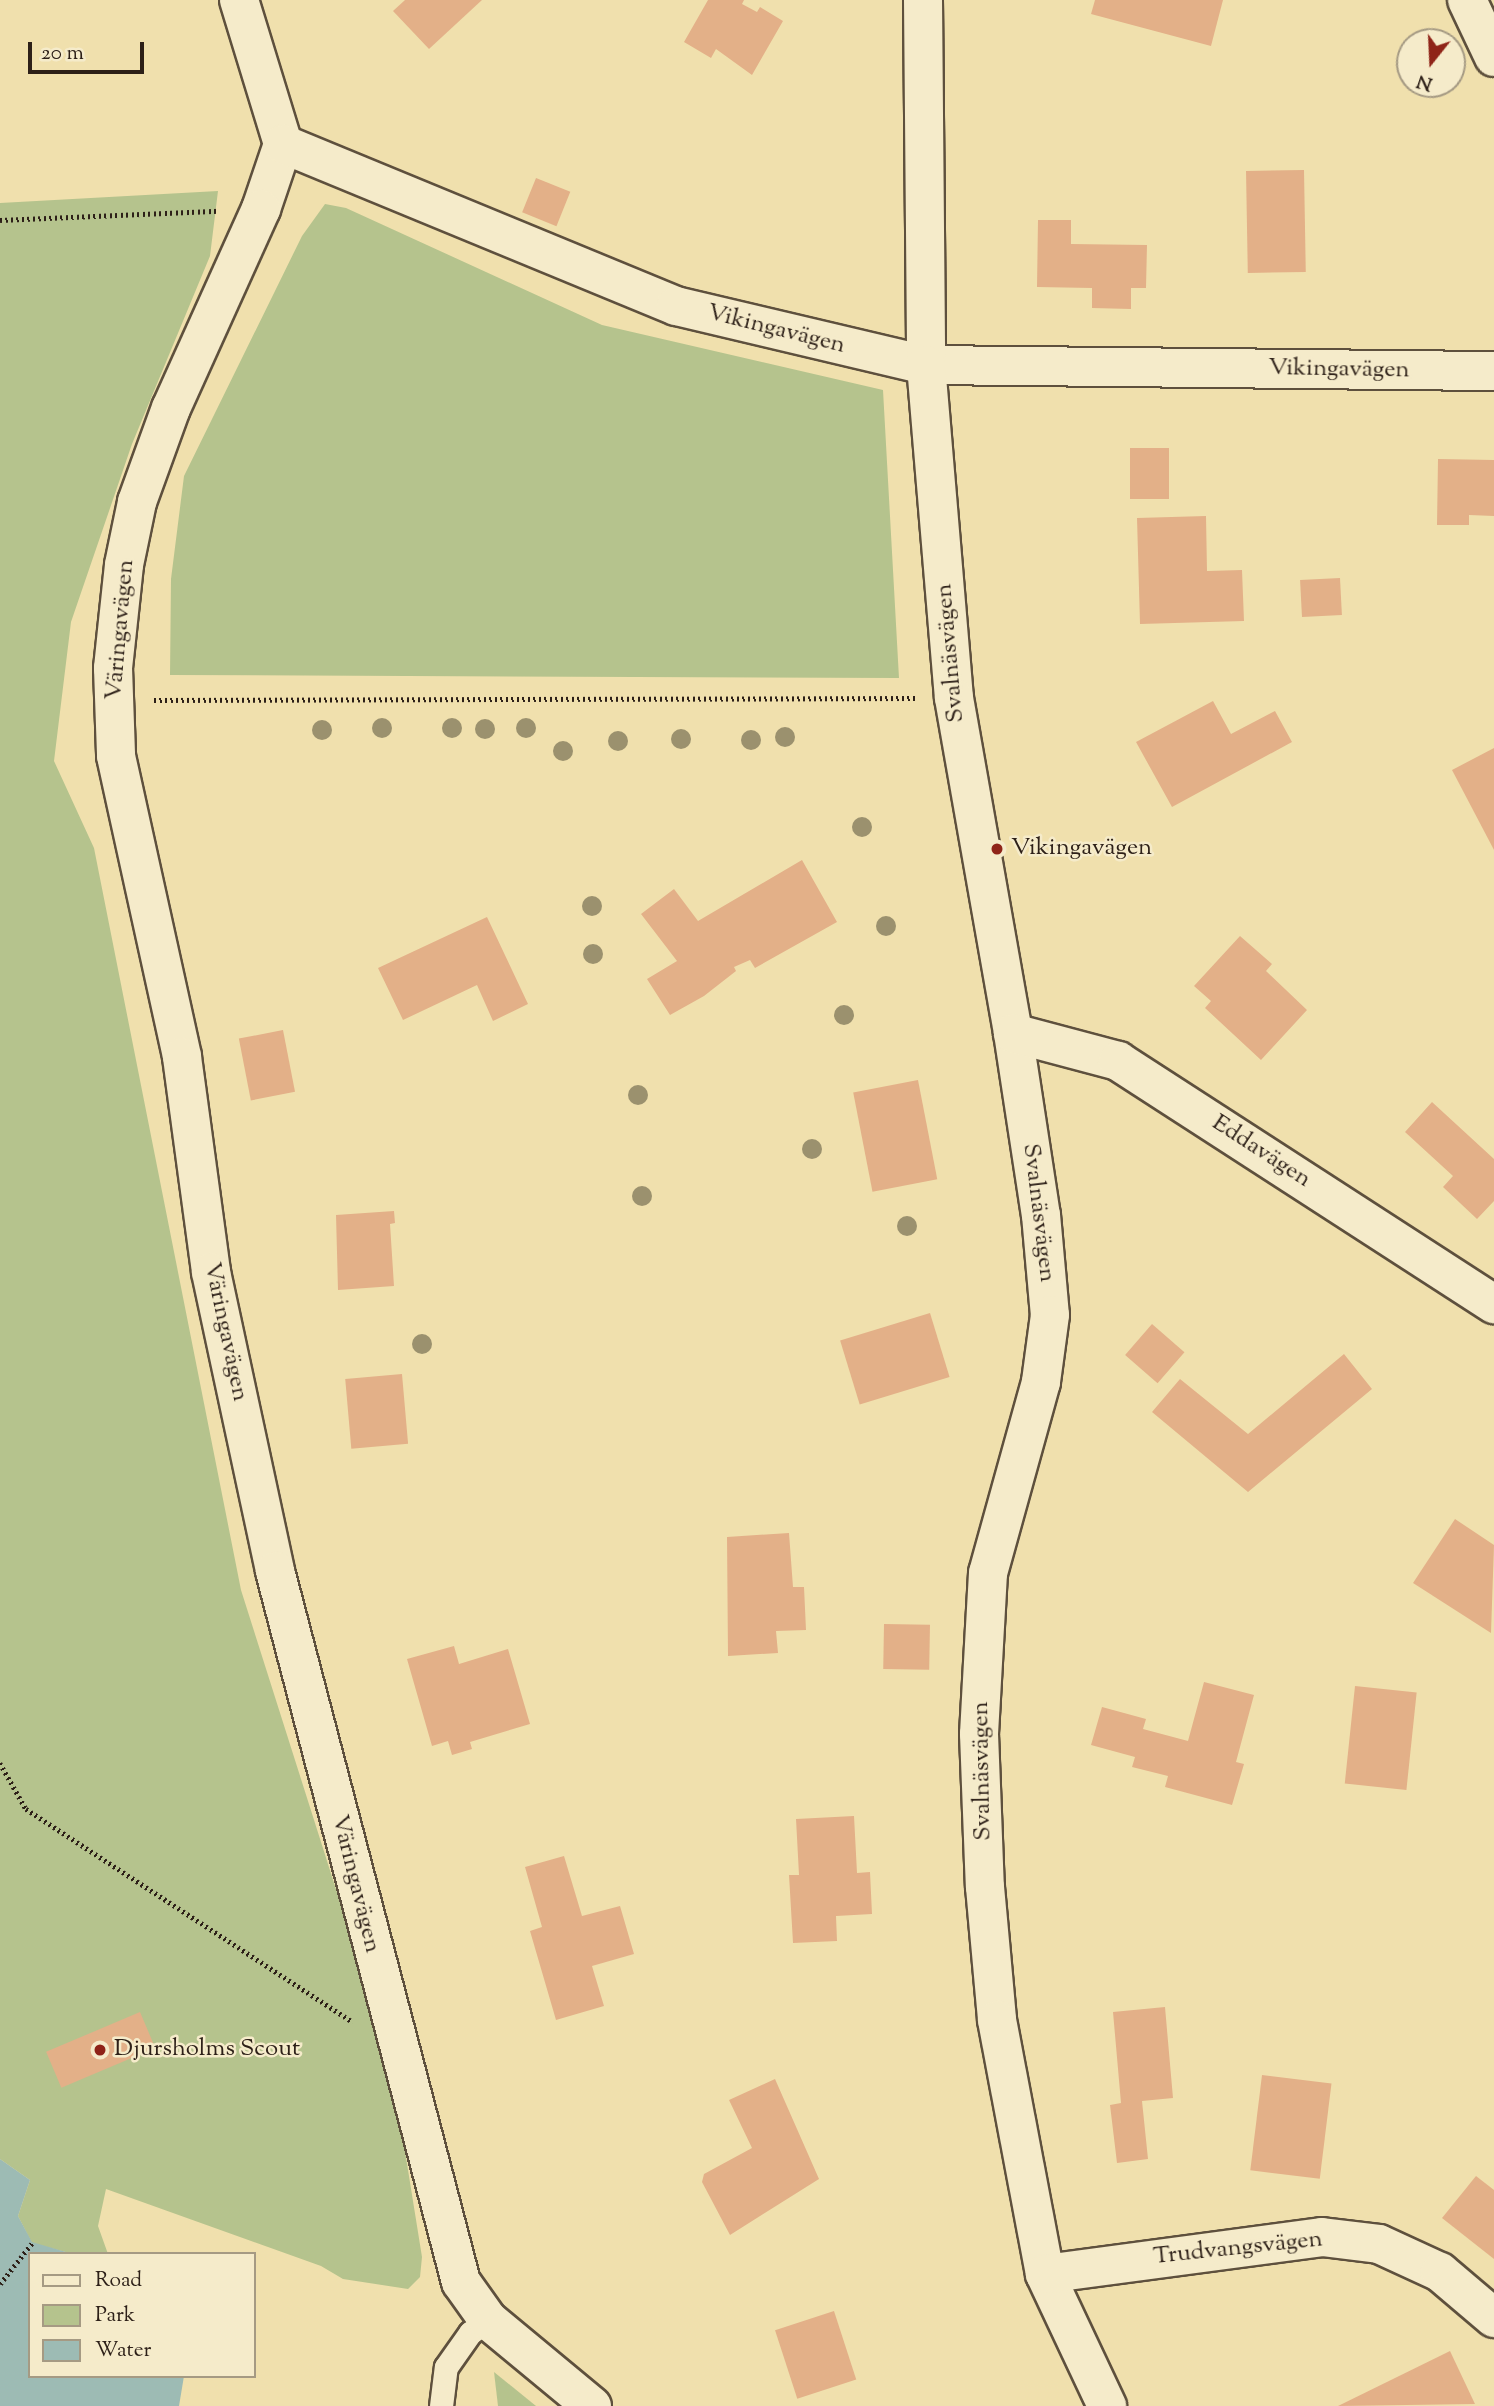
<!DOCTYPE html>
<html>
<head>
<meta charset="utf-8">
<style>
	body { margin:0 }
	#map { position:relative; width:1494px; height:2406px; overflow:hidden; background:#f0e0ad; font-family:"Sorts Mill Goudy",serif }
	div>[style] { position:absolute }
	.green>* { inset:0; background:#b5c38d }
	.water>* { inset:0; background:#9dbbb4 }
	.building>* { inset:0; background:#e3b088; transform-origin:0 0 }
	.path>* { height:4.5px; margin-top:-2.25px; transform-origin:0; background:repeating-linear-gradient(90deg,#2d2018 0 2px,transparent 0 5.5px) }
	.roads { filter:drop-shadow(2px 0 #5e503d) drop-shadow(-2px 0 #5e503d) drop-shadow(0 2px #5e503d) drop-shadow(0 -2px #5e503d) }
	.lane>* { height:23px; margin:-11.5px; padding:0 11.5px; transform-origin:11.5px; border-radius:11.5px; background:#f5ebca }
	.street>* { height:38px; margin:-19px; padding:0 19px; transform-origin:19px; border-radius:19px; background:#f5ebca }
	.secondary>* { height:38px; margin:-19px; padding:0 19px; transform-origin:19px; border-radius:19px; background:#f5ebca }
	.trees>* { width:20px; height:20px; margin:-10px; border-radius:50%; background:#9b916e }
	.dots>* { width:19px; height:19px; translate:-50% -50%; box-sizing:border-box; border:4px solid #f5ebca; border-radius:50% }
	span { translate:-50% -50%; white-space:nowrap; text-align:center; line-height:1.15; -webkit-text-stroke:5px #f5ebca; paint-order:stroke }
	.street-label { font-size:24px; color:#2d2018 }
	.poi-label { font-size:24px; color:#2d2018 }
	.left { translate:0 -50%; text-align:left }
	.legend { position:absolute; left:28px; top:2252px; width:228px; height:126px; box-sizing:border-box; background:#f5ebca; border:2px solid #a59a83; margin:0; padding:9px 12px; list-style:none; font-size:21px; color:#2d2018 }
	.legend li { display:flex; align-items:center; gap:14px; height:35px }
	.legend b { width:35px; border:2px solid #a59a83 }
	.north { position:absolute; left:1396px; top:28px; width:70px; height:70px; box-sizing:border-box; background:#f5ebca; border:2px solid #a59a83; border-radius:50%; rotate:198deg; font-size:19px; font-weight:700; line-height:28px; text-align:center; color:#2d2018 }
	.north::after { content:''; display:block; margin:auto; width:24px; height:32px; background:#8f2418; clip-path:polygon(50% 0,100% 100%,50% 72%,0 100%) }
	.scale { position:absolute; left:28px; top:42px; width:116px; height:32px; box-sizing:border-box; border:4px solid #2d2018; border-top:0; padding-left:9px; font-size:21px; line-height:24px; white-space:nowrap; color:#2d2018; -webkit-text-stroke:5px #f5ebca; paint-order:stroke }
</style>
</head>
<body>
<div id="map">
	<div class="green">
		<div style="clip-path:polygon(218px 191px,210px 256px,132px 444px,71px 622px,54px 761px,94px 848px,241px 1590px,361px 1968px,399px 2114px,422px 2257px,420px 2277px,408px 2289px,343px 2279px,321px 2266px,106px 2189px,98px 2226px,108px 2254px,73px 2254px,32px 2243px,18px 2216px,30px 2180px,0 2159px,0 203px)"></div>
		<div style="clip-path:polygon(325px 204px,346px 208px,602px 325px,883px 390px,899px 678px,170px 675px,171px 579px,184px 476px,302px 236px)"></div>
		<div style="clip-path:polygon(494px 2372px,536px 2406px,498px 2406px)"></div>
	</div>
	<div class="water">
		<div style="clip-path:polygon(0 2159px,30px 2180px,18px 2216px,32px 2242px,73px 2254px,30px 2254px,30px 2376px,184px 2376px,179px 2406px,0 2406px)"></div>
	</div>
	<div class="building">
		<div style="clip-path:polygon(405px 0,482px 0,429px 49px,393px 11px)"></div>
		<div style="clip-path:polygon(708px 0,744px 0,742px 4px,757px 12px,760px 7px,783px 21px,752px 75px,716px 49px,711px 58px,684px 42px)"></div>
		<div style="clip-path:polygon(1095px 0,1223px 0,1211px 46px,1091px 14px)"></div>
		<div style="left:1304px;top:170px;width:102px;height:58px;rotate:89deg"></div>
		<div style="left:536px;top:178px;width:37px;height:37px;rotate:22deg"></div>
		<div style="clip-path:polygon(1038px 220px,1071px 220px,1071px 244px,1147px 245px,1146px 288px,1131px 288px,1131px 309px,1092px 308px,1092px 288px,1037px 287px)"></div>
		<div style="left:1130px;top:448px;width:39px;height:51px"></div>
		<div style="clip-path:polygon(1438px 459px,1494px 460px,1494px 516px,1469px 515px,1469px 525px,1437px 525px)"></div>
		<div style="clip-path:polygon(1206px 516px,1207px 571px,1242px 570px,1244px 621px,1140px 624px,1137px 518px)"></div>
		<div style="left:1340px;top:578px;width:37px;height:40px;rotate:87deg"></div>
		<div style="clip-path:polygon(1213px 701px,1231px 734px,1275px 711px,1292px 742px,1172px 807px,1136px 742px)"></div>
		<div style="clip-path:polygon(1494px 748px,1494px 850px,1452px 770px)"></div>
		<div style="clip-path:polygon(802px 860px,837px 922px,755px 968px,750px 960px,734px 967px,736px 971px,704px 996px,670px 1015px,647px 979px,677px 961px,641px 914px,674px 889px,698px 921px)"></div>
		<div style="clip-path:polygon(487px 917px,528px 1004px,493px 1021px,477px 985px,403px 1020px,378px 968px)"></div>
		<div style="clip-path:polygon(1240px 936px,1272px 964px,1266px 971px,1307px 1010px,1261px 1060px,1205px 1008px,1211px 1001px,1194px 986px)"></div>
		<div style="left:283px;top:1030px;width:63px;height:45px;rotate:79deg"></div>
		<div style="left:918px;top:1080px;width:101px;height:66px;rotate:79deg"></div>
		<div style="clip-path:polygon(1432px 1102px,1494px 1159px,1494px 1201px,1477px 1219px,1443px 1187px,1453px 1176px,1405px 1132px)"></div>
		<div style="clip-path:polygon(394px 1211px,395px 1223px,390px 1224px,394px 1286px,338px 1290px,336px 1215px)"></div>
		<div style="left:930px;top:1313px;width:67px;height:94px;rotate:73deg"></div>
		<div style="left:1152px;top:1324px;width:43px;height:41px;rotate:41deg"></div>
		<div style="clip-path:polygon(1344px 1354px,1372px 1389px,1248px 1492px,1152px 1412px,1180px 1379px,1248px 1434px)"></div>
		<div style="left:402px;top:1374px;width:70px;height:57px;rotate:85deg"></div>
		<div style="clip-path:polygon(1455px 1519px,1494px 1545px,1491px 1633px,1413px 1583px)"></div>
		<div style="clip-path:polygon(789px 1533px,793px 1587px,804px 1587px,806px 1630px,776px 1631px,778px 1653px,728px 1656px,727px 1537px)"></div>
		<div style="left:884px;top:1624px;width:46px;height:45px;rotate:1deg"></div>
		<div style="clip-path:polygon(454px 1646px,459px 1664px,508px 1649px,530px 1724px,470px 1742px,472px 1749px,452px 1755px,448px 1741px,432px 1746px,407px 1659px)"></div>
		<div style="clip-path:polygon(1204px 1682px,1254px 1695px,1236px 1762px,1244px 1764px,1232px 1805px,1165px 1787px,1168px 1776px,1132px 1767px,1135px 1757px,1091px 1745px,1102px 1707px,1146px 1719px,1143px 1729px,1188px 1741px)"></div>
		<div style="left:1355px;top:1686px;width:62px;height:98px;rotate:6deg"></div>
		<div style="clip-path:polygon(854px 1816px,857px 1873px,870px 1872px,872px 1914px,836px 1916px,837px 1941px,793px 1943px,789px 1875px,799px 1875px,796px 1819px)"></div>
		<div style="clip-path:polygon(564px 1856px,582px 1916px,620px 1906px,634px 1954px,592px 1966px,604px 2006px,556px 2020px,530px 1931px,542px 1927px,525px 1867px)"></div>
		<div style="clip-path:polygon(1165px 2007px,1173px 2098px,1142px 2101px,1148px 2159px,1117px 2163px,1110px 2105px,1121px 2103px,1113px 2012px)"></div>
		<div style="left:140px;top:2012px;width:39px;height:102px;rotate:67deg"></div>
		<div style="left:1262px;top:2075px;width:70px;height:96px;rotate:7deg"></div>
		<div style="clip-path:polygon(775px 2079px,819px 2179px,730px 2235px,702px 2182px,704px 2174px,752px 2148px,729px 2100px)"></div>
		<div style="clip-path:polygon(1476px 2176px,1494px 2190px,1494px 2259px,1442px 2218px)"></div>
		<div style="left:834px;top:2311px;width:72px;height:62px;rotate:72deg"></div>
		<div style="clip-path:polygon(1450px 2351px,1475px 2404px,1338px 2406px)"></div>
	</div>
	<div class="path">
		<div style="left:0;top:220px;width:219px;rotate:-2.4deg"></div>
		<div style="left:154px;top:700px;width:761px;rotate:-0.15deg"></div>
		<div style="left:0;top:1763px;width:53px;rotate:60.5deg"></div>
		<div style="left:26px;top:1809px;width:390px;rotate:33.1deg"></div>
		<div style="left:0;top:2284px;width:52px;rotate:-52deg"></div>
	</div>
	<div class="roads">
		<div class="lane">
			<div style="left:441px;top:2406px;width:39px;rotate:-83deg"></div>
			<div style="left:446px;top:2367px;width:42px;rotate:-54.8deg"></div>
			<div style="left:470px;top:2333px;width:22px;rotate:-36deg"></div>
		</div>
		<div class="street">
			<div style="left:239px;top:0;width:151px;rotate:73deg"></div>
			<div style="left:1467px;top:0;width:63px;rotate:64.7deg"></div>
			<div style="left:283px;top:144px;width:69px;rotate:108.7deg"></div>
			<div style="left:261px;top:209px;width:218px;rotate:114.3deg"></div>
			<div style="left:171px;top:408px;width:100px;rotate:109.9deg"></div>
			<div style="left:137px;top:502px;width:64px;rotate:101.7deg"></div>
			<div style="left:124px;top:565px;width:104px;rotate:96.1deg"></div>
			<div style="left:113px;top:668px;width:88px;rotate:88deg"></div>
			<div style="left:116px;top:756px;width:308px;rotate:77.6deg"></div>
			<div style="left:182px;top:1057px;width:217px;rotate:82.3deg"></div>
			<div style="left:211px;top:1272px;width:306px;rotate:77.9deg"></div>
			<div style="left:275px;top:1571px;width:735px;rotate:75.34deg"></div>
			<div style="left:461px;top:2282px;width:47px;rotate:54.6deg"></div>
			<div style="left:488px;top:2320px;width:135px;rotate:39.6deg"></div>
			<div style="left:283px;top:144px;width:425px;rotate:22.4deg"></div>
			<div style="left:676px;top:306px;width:257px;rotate:13.3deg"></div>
			<div style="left:926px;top:365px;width:568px;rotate:0.61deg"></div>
			<div style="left:1013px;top:1033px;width:184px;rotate:81.3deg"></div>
			<div style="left:1041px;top:1215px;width:100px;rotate:84.9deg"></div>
			<div style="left:1050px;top:1315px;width:68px;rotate:97.7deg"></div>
			<div style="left:1041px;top:1382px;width:198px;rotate:105.5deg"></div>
			<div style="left:988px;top:1573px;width:161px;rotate:93.2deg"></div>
			<div style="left:979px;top:1734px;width:153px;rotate:87.8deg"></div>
			<div style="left:985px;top:1887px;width:134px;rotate:84.8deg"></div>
			<div style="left:997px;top:2020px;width:258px;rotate:79.3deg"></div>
			<div style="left:1045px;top:2274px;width:146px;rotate:64.8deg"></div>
			<div style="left:1045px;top:2274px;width:279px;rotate:-7.6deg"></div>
			<div style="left:1322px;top:2237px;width:57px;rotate:7deg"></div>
			<div style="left:1379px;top:2244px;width:67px;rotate:24.7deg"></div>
			<div style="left:1440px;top:2272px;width:71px;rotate:40.4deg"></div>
		</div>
		<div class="secondary">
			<div style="left:923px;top:0;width:365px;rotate:89.5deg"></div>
			<div style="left:926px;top:365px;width:334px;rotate:85.2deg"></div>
			<div style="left:954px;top:698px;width:340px;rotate:80deg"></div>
			<div style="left:1013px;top:1033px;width:109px;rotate:14.9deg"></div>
			<div style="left:1118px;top:1061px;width:448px;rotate:32.9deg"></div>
		</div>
	</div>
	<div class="trees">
		<div style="left:382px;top:728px"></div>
		<div style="left:452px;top:728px"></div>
		<div style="left:526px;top:728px"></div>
		<div style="left:485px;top:729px"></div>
		<div style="left:322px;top:730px"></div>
		<div style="left:785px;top:737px"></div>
		<div style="left:681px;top:739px"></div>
		<div style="left:751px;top:740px"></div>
		<div style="left:618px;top:741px"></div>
		<div style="left:563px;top:751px"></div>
		<div style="left:862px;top:827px"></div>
		<div style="left:592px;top:906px"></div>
		<div style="left:886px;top:926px"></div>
		<div style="left:593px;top:954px"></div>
		<div style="left:844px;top:1015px"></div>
		<div style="left:638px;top:1095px"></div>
		<div style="left:812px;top:1149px"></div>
		<div style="left:642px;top:1196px"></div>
		<div style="left:907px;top:1226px"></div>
		<div style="left:422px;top:1344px"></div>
	</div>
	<div class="dots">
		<div style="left:997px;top:849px;background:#8f2418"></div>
		<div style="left:100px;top:2050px;background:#8f2418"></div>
	</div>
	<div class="street-label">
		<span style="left:776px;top:330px;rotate:14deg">Vikingavägen</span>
		<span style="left:1339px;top:370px;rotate:1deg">Vikingavägen</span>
		<span style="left:121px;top:630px;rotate:-85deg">Väringavägen</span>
		<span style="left:951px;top:653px;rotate:-95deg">Svalnäsvägen</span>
		<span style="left:1261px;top:1152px;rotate:33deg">Eddavägen</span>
		<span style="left:1038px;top:1213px;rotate:83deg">Svalnäsvägen</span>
		<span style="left:225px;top:1332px;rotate:78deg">Väringavägen</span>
		<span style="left:983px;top:1771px;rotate:-91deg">Svalnäsvägen</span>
		<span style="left:355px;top:1884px;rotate:76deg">Väringavägen</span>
		<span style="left:1238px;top:2249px;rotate:-6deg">Trudvangsvägen</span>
	</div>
	<div class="poi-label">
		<span class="left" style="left:1011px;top:849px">Vikingavägen</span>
		<span class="left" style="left:114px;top:2050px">Djursholms Scout</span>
	</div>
	<ul class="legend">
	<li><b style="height:9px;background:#f5ebca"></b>Road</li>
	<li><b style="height:19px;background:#b5c38d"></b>Park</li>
	<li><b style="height:19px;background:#9dbbb4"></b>Water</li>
	</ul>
	<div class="north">N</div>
	<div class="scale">20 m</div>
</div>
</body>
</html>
